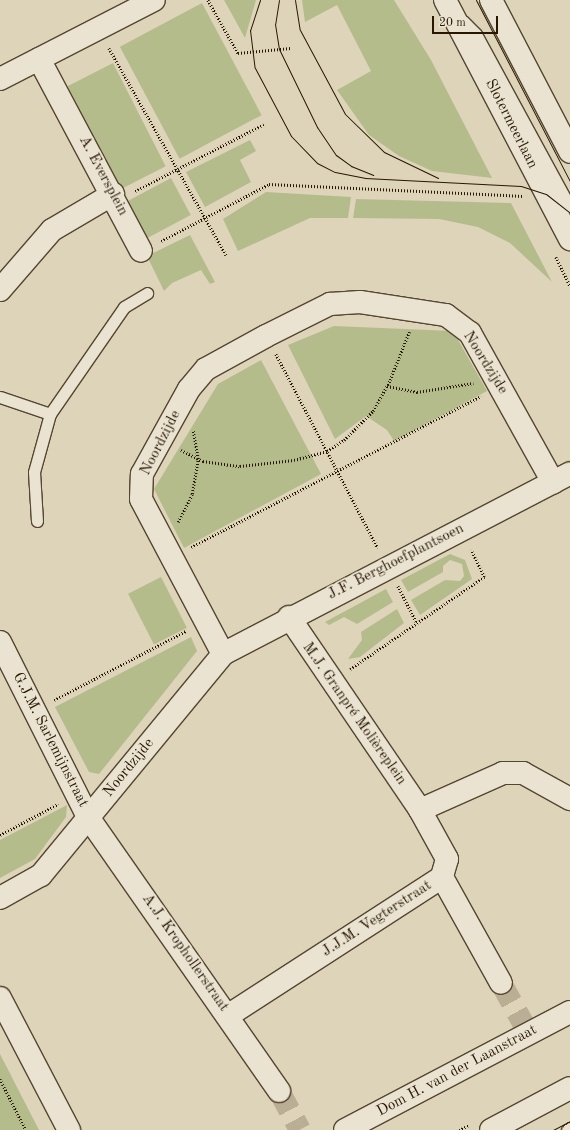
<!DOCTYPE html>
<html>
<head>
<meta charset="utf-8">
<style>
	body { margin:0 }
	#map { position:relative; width:570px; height:1130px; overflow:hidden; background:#ded4b9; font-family:"Old Standard TT",serif }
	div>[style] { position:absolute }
	.green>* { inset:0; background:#b5bc8c; transform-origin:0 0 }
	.street-tunnel>* { height:22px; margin-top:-11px; transform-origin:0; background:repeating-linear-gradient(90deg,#baae94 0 22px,transparent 0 33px) }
	.path>* { height:2.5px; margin-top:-1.25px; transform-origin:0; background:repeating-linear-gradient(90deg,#281702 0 1px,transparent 0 3px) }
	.roads { filter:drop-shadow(1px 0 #564630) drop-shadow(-1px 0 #564630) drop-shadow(0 1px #564630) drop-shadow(0 -1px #564630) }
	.lane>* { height:11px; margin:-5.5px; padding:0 5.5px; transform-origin:5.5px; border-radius:5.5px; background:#eae3d2 }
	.street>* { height:22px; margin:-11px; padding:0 11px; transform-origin:11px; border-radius:11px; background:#eae3d2 }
	.secondary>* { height:22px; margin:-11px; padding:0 11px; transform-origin:11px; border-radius:11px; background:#eae3d2 }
	.tram>* { height:1px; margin:-0.5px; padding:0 0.5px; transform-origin:0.5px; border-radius:0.5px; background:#281702 }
	span { translate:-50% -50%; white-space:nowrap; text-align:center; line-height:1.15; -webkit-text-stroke:3px #eae3d2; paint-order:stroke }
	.street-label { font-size:15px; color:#281702 }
	.scale { position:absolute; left:432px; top:16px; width:66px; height:18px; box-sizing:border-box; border:2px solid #281702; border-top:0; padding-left:5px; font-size:12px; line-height:14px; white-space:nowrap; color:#281702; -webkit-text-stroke:3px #eae3d2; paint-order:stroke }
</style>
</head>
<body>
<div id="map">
	<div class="green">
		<div style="clip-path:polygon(224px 0,256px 0,245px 38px)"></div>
		<div style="clip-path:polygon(302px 0,394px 0,431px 60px,492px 178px,432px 171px,399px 156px,369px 135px,337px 90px,371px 71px,337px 5px,305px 22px)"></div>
		<div style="left:202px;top:3px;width:127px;height:93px;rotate:62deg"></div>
		<div style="left:113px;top:63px;width:116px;height:51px;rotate:63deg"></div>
		<div style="clip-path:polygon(250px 140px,256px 151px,240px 160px,251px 182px,205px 207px,186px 172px)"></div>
		<div style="left:171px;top:178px;width:42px;height:49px;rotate:62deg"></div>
		<div style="clip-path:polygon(266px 192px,351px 197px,348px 218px,310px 218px,238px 251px,223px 219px)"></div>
		<div style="clip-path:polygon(356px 199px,511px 203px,552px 282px,510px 243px,478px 227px,439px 219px,353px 218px)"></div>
		<div style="clip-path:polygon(190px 235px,215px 282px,210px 284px,201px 270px,172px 283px,164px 291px,147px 256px)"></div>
		<div style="clip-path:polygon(334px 326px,453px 331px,487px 391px,394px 441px,387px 430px,366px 416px,335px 439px,288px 345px)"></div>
		<div style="clip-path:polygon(261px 360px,321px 474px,184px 548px,154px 489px,218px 384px)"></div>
		<div style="clip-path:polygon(450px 554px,465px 560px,472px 579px,420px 615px,411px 600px,445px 580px,460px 581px,464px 576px,462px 564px,450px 560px,443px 566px,443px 572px,408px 592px,401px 580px)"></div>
		<div style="left:161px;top:577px;width:57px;height:37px;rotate:63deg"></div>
		<div style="clip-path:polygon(386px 589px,393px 602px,357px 624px,344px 617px,329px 625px,325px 622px)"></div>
		<div style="clip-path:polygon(397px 609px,404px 623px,360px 657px,348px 659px,362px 640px,361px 632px)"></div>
		<div style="clip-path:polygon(191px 637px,197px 651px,99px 774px,89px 772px,55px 707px)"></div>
		<div style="clip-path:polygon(67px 805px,66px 817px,35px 859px,0 878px,0 840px)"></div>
		<div style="clip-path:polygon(0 1054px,39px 1130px,0 1130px)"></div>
	</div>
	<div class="street-tunnel">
		<div style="left:501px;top:983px;width:58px;rotate:61.2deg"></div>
		<div style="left:279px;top:1091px;width:44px;rotate:61.7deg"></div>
	</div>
	<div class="path">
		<div style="left:208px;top:0;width:61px;rotate:60.5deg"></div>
		<div style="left:238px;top:53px;width:53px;rotate:-5.4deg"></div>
		<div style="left:109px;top:48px;width:238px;rotate:60.5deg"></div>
		<div style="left:135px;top:191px;width:145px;rotate:-27.4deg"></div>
		<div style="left:161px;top:241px;width:122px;rotate:-27.8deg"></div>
		<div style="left:269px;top:184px;width:254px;rotate:2.7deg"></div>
		<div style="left:556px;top:257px;width:32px;rotate:64deg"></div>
		<div style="left:276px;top:354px;width:219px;rotate:62.3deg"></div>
		<div style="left:387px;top:386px;width:31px;rotate:11deg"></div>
		<div style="left:417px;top:392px;width:57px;rotate:-9.1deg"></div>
		<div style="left:181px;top:450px;width:25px;rotate:27deg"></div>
		<div style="left:203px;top:461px;width:37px;rotate:8deg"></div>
		<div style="left:240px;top:466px;width:54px;rotate:-6.3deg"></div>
		<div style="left:294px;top:460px;width:34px;rotate:-15deg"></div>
		<div style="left:327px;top:451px;width:20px;rotate:-33deg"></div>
		<div style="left:344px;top:440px;width:41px;rotate:-45deg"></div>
		<div style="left:373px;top:411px;width:35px;rotate:-61deg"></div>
		<div style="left:390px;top:380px;width:52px;rotate:-68.4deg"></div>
		<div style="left:178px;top:522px;width:31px;rotate:-63deg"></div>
		<div style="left:192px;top:494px;width:36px;rotate:-80deg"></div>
		<div style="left:198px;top:459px;width:29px;rotate:-100deg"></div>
		<div style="left:191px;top:547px;width:327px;rotate:-27.5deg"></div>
		<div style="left:398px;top:586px;width:42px;rotate:62.8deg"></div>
		<div style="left:350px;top:669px;width:163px;rotate:-34.5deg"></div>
		<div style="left:484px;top:577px;width:30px;rotate:-116deg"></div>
		<div style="left:54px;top:700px;width:149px;rotate:-27.6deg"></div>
		<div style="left:0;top:835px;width:66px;rotate:-28.1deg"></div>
		<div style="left:0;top:1079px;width:57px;rotate:63deg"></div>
		<div style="left:459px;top:1130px;width:11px;rotate:-27deg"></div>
	</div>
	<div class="roads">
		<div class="lane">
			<div style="left:463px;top:21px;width:18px;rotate:45deg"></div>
			<div style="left:476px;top:34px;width:197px;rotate:61.5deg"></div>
			<div style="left:0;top:397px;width:53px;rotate:18.8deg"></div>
			<div style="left:50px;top:414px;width:130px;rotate:-55.3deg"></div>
			<div style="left:124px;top:307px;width:27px;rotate:-31deg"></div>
			<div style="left:37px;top:521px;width:49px;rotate:-93.5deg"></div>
			<div style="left:34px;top:472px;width:60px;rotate:-74.6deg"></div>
			<div style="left:567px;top:1130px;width:4px;rotate:-34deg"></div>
		</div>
		<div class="street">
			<div style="left:39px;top:59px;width:217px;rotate:62deg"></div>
			<div style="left:0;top:79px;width:173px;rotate:-27.2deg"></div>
			<div style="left:0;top:290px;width:79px;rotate:-49.1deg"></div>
			<div style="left:52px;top:230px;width:71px;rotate:-30.5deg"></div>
			<div style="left:289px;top:617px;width:233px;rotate:55.8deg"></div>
			<div style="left:420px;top:810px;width:56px;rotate:61.1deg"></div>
			<div style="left:447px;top:859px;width:19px;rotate:106deg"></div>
			<div style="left:0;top:642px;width:196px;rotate:63.3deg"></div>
			<div style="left:88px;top:817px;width:334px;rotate:55.1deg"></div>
			<div style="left:223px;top:654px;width:175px;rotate:-117.9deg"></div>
			<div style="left:141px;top:499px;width:25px;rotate:-88deg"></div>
			<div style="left:142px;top:474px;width:97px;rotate:-61.1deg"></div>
			<div style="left:189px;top:389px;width:26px;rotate:-50deg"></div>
			<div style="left:206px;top:369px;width:68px;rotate:-28.8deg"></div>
			<div style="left:266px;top:336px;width:72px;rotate:-26.6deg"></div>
			<div style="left:330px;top:304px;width:30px;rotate:-4deg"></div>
			<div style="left:360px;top:302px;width:87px;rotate:8.6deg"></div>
			<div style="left:446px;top:315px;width:30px;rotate:37deg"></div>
			<div style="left:470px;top:333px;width:171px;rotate:60.9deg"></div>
			<div style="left:420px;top:810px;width:91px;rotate:-24deg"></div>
			<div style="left:503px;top:773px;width:20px"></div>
			<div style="left:523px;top:773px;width:54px;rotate:29deg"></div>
			<div style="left:0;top:898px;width:47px;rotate:-29.3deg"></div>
			<div style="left:41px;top:875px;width:286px;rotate:-50.5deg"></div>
			<div style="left:223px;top:654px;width:391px;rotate:-27.5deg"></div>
			<div style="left:0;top:998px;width:149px;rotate:62.4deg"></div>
			<div style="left:229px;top:1015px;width:254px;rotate:-32.9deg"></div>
			<div style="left:442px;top:877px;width:121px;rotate:60.9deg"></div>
			<div style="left:345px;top:1130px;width:254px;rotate:-27.7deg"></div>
		</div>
		<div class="secondary">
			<div style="left:445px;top:0;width:270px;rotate:62.4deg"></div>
			<div style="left:491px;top:0;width:171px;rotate:62.5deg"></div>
			<div style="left:491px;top:1130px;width:89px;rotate:-28deg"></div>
		</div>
	</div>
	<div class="tram">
		<div style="left:260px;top:0;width:32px;rotate:108deg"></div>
		<div style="left:250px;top:30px;width:38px;rotate:83deg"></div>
		<div style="left:255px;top:68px;width:77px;rotate:62.1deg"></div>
		<div style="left:291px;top:136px;width:37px;rotate:46deg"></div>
		<div style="left:317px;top:163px;width:20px;rotate:27deg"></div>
		<div style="left:335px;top:172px;width:31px;rotate:11deg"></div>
		<div style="left:365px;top:178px;width:156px;rotate:2.9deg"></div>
		<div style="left:521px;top:186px;width:26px;rotate:18deg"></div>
		<div style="left:546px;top:194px;width:31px;rotate:38deg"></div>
		<div style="left:279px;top:0;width:24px;rotate:99deg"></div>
		<div style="left:275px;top:24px;width:25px;rotate:81deg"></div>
		<div style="left:279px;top:49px;width:87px;rotate:64deg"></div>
		<div style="left:317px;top:127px;width:34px;rotate:56deg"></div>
		<div style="left:336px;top:155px;width:19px;rotate:36deg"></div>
		<div style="left:351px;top:166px;width:24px;rotate:22deg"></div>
		<div style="left:295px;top:0;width:30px;rotate:81deg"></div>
		<div style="left:300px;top:30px;width:95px;rotate:61.8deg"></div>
		<div style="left:345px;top:114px;width:54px;rotate:44.3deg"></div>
		<div style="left:384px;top:152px;width:60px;rotate:25.7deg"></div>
		<div style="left:476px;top:0;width:204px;rotate:62.6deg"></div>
		<div style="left:553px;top:1130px;width:19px;rotate:-28deg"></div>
	</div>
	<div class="street-label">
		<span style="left:511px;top:124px;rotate:63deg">Slotermeerlaan</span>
		<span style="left:103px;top:176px;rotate:62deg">A. Eversplein</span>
		<span style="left:485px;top:363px;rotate:58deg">Noordzijde</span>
		<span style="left:161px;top:443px;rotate:-63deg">Noordzijde</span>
		<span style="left:396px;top:562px;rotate:-27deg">J.F. Berghoefplantsoen</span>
		<span style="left:354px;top:714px;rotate:55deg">M.J. Granpré Molièreplein</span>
		<span style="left:50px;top:740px;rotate:63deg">G.J.M. Sarlemijnstraat</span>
		<span style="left:129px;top:768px;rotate:-51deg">Noordzijde</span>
		<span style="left:377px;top:919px;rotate:-33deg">J.J.M. Vegterstraat</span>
		<span style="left:185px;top:953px;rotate:55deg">A.J. Krophollerstraat</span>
		<span style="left:457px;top:1071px;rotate:-28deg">Dom H. van der Laanstraat</span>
	</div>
	<div class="scale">20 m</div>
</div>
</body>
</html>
